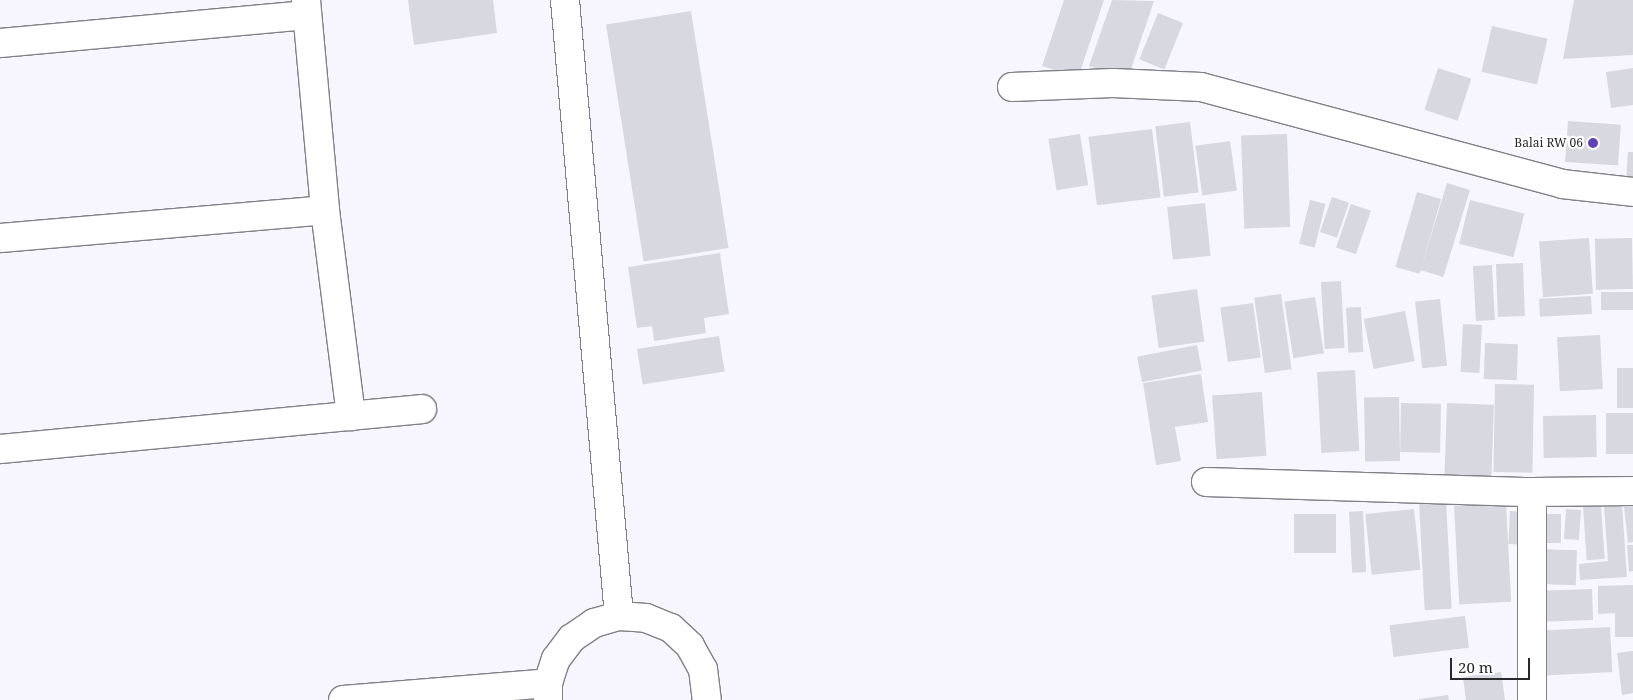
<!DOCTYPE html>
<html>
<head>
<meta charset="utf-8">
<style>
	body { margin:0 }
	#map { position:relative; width:1633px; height:700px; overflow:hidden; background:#f7f6ff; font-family:"Noto Serif",serif }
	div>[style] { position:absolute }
	.building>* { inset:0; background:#d8d8e0; transform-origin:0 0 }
	.roads { filter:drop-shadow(1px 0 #808087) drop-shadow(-1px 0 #808087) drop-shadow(0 1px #808087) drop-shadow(0 -1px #808087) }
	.minor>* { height:28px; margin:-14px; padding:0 14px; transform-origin:14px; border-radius:14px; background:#fff }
	.dots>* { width:14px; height:14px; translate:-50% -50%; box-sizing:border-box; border:2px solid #fff; border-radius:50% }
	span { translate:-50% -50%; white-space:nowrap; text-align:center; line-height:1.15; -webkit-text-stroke:4.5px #fff; paint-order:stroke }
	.poi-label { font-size:12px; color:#29292c }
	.right { translate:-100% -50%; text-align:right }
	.scale { position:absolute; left:1450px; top:658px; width:80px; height:22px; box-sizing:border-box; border:2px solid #29292c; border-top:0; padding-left:6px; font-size:15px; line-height:18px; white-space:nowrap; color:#29292c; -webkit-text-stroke:4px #fff; paint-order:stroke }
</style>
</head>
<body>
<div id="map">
	<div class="building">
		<div style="clip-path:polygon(408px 0,493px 0,497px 33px,414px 45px)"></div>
		<div style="clip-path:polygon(1064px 0,1104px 0,1078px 78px,1042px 66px)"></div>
		<div style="clip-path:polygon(1112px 0,1154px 1px,1128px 78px,1089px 66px)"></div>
		<div style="clip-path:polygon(1574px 0,1633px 0,1633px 55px,1563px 59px)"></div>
		<div style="left:691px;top:11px;width:240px;height:86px;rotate:81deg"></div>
		<div style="left:1158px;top:13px;width:27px;height:50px;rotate:22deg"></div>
		<div style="left:1492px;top:26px;width:57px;height:47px;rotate:13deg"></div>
		<div style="left:1438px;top:68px;width:35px;height:44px;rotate:18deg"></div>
		<div style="clip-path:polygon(1633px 68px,1633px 105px,1611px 108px,1606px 72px)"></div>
		<div style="left:1568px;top:121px;width:53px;height:41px;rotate:4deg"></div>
		<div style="left:1190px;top:122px;width:71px;height:35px;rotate:83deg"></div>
		<div style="left:1152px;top:129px;width:69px;height:64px;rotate:83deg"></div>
		<div style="left:1080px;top:134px;width:52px;height:32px;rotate:81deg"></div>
		<div style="left:1287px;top:134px;width:93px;height:46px;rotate:88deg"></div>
		<div style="left:1230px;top:141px;width:50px;height:35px;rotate:82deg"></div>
		<div style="clip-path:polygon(1628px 152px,1633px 152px,1633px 182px,1626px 181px)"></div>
		<div style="left:1447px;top:183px;width:24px;height:91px;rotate:17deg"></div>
		<div style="left:1417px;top:192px;width:25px;height:78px;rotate:16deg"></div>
		<div style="left:1332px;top:197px;width:18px;height:37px;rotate:19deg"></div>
		<div style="left:1310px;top:200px;width:16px;height:45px;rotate:14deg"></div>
		<div style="left:1470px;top:200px;width:56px;height:45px;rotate:14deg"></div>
		<div style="left:1205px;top:203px;width:53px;height:38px;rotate:84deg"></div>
		<div style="left:1351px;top:204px;width:21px;height:46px;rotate:19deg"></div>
		<div style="left:1589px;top:238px;width:56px;height:50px;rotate:86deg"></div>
		<div style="left:1632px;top:238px;width:51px;height:37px;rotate:89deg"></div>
		<div style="clip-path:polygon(720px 253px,729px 314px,704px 318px,706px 333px,654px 341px,652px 326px,637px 328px,628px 267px)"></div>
		<div style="left:1523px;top:263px;width:53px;height:27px;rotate:88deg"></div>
		<div style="left:1492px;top:265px;width:55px;height:19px;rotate:87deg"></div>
		<div style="left:1341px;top:281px;width:67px;height:20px;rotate:87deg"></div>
		<div style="left:1197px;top:289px;width:53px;height:46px;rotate:82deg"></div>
		<div style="left:1633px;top:292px;width:18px;height:32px;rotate:90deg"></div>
		<div style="left:1281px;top:294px;width:76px;height:27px;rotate:82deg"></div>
		<div style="left:1591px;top:296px;width:18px;height:52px;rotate:87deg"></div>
		<div style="left:1315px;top:297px;width:57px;height:31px;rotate:81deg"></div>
		<div style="left:1440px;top:299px;width:67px;height:25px;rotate:84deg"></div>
		<div style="left:1253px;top:303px;width:55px;height:33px;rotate:82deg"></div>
		<div style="left:1361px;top:307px;width:45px;height:15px;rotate:87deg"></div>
		<div style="left:1405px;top:311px;width:51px;height:42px;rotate:79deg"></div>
		<div style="left:1463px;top:324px;width:19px;height:48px;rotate:3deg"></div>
		<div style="left:1600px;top:335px;width:54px;height:43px;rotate:87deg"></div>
		<div style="left:719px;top:336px;width:36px;height:83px;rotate:81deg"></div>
		<div style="left:1485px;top:343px;width:33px;height:36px;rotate:2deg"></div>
		<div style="left:1197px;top:345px;width:26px;height:61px;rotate:79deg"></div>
		<div style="left:1617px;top:368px;width:16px;height:40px"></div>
		<div style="left:1355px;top:370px;width:81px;height:38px;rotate:87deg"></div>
		<div style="clip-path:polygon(1201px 374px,1208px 422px,1175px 427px,1181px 461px,1156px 465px,1143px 383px)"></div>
		<div style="left:1495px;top:384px;width:39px;height:88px;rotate:1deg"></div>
		<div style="left:1262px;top:392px;width:64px;height:50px;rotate:86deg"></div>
		<div style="left:1399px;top:397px;width:64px;height:35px;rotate:89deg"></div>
		<div style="left:1401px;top:403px;width:40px;height:49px;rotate:1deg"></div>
		<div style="left:1447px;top:403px;width:47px;height:75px;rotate:2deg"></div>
		<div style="left:1633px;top:413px;width:41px;height:27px;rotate:90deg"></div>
		<div style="left:1596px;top:415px;width:42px;height:53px;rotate:89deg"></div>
		<div style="left:1446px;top:501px;width:108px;height:27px;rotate:87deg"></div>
		<div style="left:1506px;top:503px;width:99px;height:52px;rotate:87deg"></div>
		<div style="clip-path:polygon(1622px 505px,1627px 577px,1580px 580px,1579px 564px,1608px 561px,1604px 507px)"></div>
		<div style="left:1601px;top:506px;width:53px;height:18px;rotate:86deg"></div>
		<div style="clip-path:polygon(1633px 506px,1633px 542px,1628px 543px,1624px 507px)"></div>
		<div style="left:1414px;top:509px;width:61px;height:49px;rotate:84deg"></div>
		<div style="left:1566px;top:509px;width:15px;height:30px;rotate:4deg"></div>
		<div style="left:1363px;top:511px;width:61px;height:14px;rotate:87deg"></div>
		<div style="left:1510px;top:511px;width:19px;height:33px;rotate:3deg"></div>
		<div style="left:1294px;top:514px;width:42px;height:39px"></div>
		<div style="left:1544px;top:514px;width:17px;height:29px"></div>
		<div style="clip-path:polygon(1627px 545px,1633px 545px,1633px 571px,1629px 572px)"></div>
		<div style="left:1539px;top:549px;width:38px;height:35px;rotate:2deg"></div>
		<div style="clip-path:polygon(1633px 585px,1633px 637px,1615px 637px,1615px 613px,1598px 614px,1598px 586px)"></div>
		<div style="left:1592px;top:589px;width:31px;height:53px;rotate:88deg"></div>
		<div style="left:1465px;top:616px;width:32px;height:76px;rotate:83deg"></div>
		<div style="left:1610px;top:627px;width:45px;height:67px;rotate:87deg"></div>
		<div style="clip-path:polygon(1633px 651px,1633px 693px,1622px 695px,1617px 653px)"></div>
		<div style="clip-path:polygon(1501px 672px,1505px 700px,1466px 700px,1463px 677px)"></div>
		<div style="clip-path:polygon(1448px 695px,1449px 700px,1419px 700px,1419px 699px)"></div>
	</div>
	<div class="roads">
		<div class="minor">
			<div style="left:306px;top:0;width:211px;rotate:84.8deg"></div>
			<div style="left:325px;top:210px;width:208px;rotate:82.8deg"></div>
			<div style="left:565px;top:0;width:618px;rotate:84.99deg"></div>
			<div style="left:0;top:43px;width:308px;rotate:-5.2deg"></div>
			<div style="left:1012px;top:87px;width:101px;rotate:-2.3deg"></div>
			<div style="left:1113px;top:83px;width:88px;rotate:2.6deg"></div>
			<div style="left:1201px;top:87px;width:374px;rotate:15deg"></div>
			<div style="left:1562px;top:184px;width:71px;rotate:6.4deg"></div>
			<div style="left:0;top:238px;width:326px;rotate:-4.9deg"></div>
			<div style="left:0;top:449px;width:424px;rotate:-5.4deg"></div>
			<div style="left:1206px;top:482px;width:326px;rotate:1.8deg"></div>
			<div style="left:1532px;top:492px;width:101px;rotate:-0.6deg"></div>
			<div style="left:1532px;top:492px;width:208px;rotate:90deg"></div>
			<div style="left:343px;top:700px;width:206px;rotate:-4.7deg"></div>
			<div style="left:548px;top:700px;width:17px;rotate:-90deg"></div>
			<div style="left:548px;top:683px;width:25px;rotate:-72deg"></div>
			<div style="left:556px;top:659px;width:26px;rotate:-53deg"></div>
			<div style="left:572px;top:638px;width:27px;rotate:-34deg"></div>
			<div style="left:594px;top:623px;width:26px;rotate:-16deg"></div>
			<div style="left:619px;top:616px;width:27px;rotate:4deg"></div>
			<div style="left:646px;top:618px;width:27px;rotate:22deg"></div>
			<div style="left:671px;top:628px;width:26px;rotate:43deg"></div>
			<div style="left:690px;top:646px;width:26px;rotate:61deg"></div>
			<div style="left:703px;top:669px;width:31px;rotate:83deg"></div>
		</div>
	</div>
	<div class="dots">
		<div style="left:1593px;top:143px;background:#5f41b9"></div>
	</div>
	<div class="poi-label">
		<span class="right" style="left:1583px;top:143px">Balai RW 06</span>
	</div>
	<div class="scale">20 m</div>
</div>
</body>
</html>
